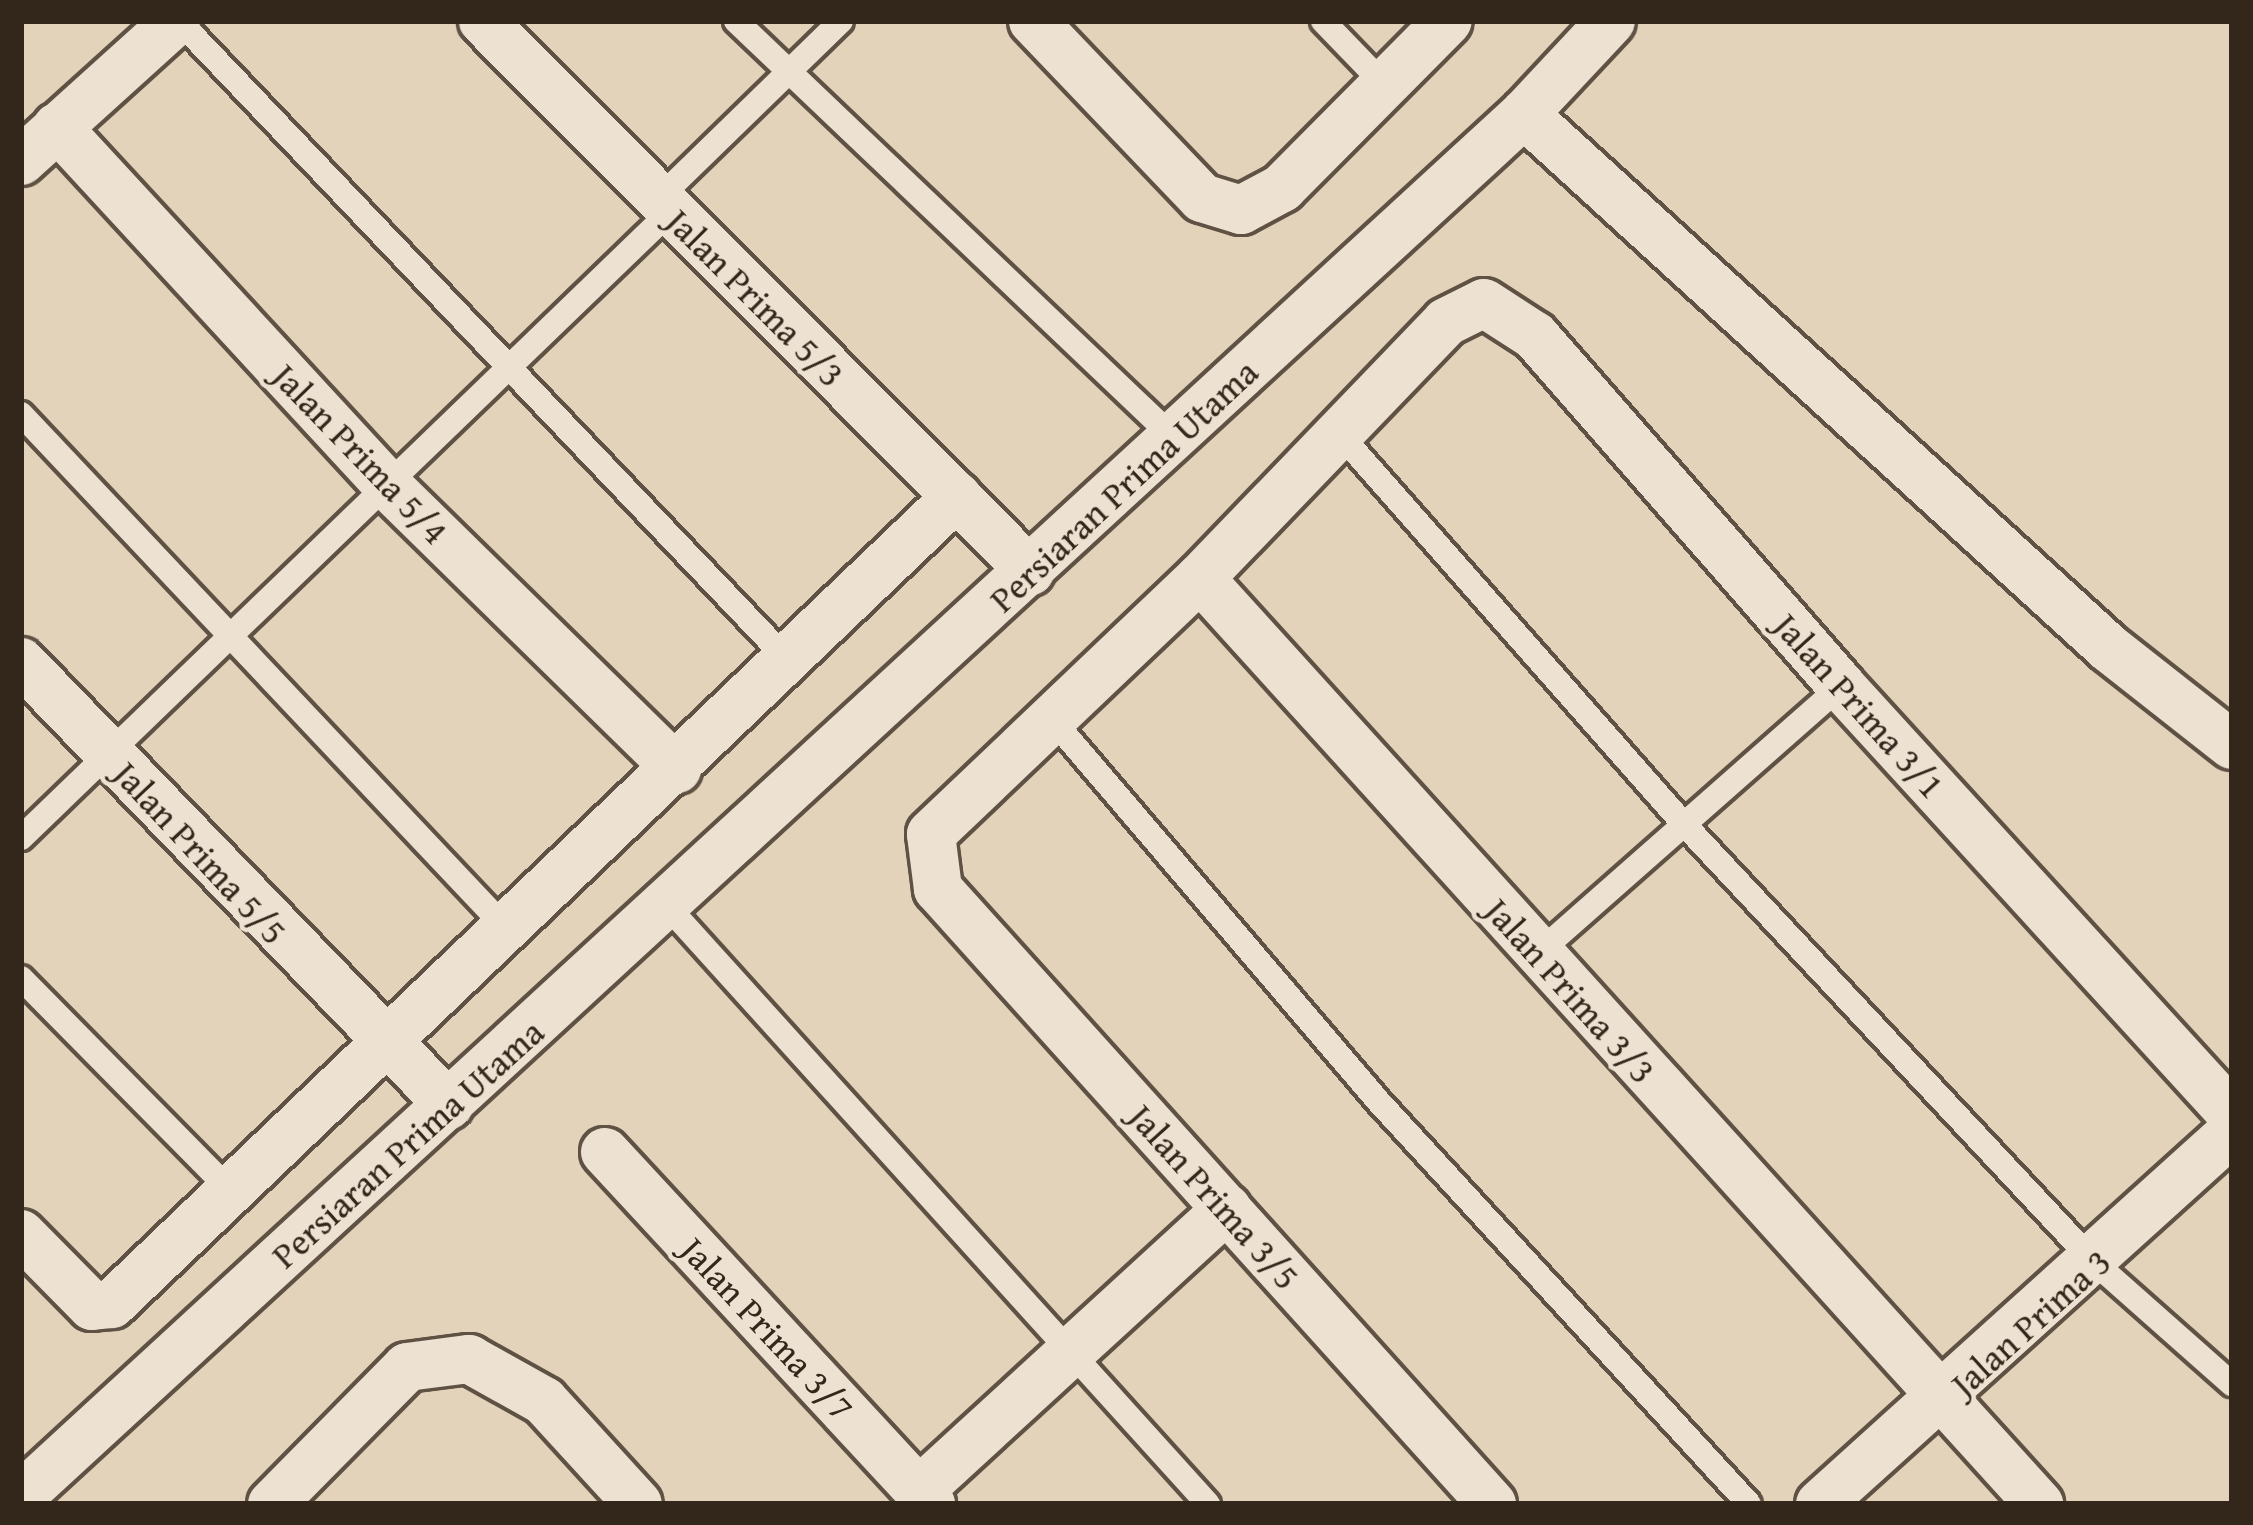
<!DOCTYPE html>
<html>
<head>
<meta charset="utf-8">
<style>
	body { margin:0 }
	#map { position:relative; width:2253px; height:1525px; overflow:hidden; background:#e3d3ba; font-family:"Gentium Book Plus",serif }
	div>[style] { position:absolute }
	.roads { filter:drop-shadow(3px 0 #5f5244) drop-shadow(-3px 0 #5f5244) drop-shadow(0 3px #5f5244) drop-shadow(0 -3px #5f5244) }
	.lane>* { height:24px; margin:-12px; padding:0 12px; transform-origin:12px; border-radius:12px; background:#ede2d2 }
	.street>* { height:48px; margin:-24px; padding:0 24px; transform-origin:24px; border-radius:24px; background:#ede2d2 }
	span { translate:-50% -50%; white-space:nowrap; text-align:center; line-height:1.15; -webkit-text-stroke:9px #ede2d2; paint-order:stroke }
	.street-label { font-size:36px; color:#33271c }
	.frame { position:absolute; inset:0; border:24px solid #33271c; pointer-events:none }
</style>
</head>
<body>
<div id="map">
	<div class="roads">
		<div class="lane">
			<div style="left:179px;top:21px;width:880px;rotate:46.38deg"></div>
			<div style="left:736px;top:21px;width:605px;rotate:43.59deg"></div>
			<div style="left:1323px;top:21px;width:83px;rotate:46deg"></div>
			<div style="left:658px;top:199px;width:255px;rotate:-44.2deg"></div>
			<div style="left:21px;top:414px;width:704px;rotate:46.67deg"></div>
			<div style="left:1337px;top:431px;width:521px;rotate:48.58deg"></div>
			<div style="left:1682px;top:822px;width:604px;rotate:46.88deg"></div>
			<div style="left:2095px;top:1263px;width:183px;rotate:41.5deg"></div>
			<div style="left:1051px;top:718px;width:505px;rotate:49.5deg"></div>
			<div style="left:1379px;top:1102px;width:546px;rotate:47.37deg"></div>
			<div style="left:21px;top:838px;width:902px;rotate:-43.97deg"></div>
			<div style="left:668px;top:907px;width:805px;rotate:47.87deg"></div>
			<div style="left:1537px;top:954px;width:405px;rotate:-41.4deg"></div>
			<div style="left:21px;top:978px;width:302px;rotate:45.4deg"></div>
		</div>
		<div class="street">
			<div style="left:483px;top:21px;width:776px;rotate:45.16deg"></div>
			<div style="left:1033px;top:21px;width:245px;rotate:46.3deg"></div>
			<div style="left:1202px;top:198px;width:41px;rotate:17.1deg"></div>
			<div style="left:1241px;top:210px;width:47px;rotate:-28.2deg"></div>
			<div style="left:1282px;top:188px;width:235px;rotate:-45.2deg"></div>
			<div style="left:1524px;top:114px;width:127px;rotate:-46.9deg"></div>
			<div style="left:57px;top:127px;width:487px;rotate:47.3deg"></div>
			<div style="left:387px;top:485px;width:406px;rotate:44.4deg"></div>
			<div style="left:21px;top:161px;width:209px;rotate:-42.1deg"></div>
			<div style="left:1200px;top:578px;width:1250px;rotate:47.82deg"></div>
			<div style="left:21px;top:662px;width:616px;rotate:45.99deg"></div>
			<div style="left:605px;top:1152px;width:480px;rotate:47.2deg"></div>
			<div style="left:21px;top:1234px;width:101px;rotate:45.4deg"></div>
			<div style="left:92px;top:1306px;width:20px;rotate:-6deg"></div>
			<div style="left:112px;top:1304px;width:1169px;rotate:-43.72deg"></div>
			<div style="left:919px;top:1491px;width:418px;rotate:-42.5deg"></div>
			<div style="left:21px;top:1496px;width:2042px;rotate:-42.6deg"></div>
			<div style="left:1524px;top:114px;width:793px;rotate:42.4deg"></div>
			<div style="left:2110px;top:649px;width:155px;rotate:38.2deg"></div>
			<div style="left:272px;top:1504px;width:192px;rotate:-45.4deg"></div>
			<div style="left:407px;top:1367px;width:63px;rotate:-7.4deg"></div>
			<div style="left:469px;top:1359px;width:86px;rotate:29.2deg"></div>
			<div style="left:544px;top:1401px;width:139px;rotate:47.6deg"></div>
			<div style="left:1492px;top:1504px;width:828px;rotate:-132.01deg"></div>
			<div style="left:938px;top:889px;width:55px;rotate:-97.3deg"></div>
			<div style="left:931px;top:834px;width:371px;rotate:-43.6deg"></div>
			<div style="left:1200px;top:578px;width:355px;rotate:-46.1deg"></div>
			<div style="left:1446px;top:322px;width:42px;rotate:-26.6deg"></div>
			<div style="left:1484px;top:303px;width:61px;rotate:32.9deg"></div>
			<div style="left:1535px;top:336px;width:465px;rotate:48.8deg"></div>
			<div style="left:1841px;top:686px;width:580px;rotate:47.59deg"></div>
			<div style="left:1820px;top:1504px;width:555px;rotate:-42.08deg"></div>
		</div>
	</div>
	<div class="street-label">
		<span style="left:756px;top:297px;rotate:45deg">Jalan Prima 5/3</span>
		<span style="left:361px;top:453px;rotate:46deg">Jalan Prima 5/4</span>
		<span style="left:1123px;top:485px;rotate:-43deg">Persiaran Prima Utama</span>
		<span style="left:1860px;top:705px;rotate:48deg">Jalan Prima 3/1</span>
		<span style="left:201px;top:852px;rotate:47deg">Jalan Prima 5/5</span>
		<span style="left:1571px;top:990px;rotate:48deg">Jalan Prima 3/3</span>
		<span style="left:407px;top:1143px;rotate:-42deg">Persiaran Prima Utama</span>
		<span style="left:1215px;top:1196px;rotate:48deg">Jalan Prima 3/5</span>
		<span style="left:2030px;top:1322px;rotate:-42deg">Jalan Prima 3</span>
		<span style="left:768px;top:1328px;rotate:47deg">Jalan Prima 3/7</span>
	</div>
	<div class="frame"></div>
</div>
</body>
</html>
